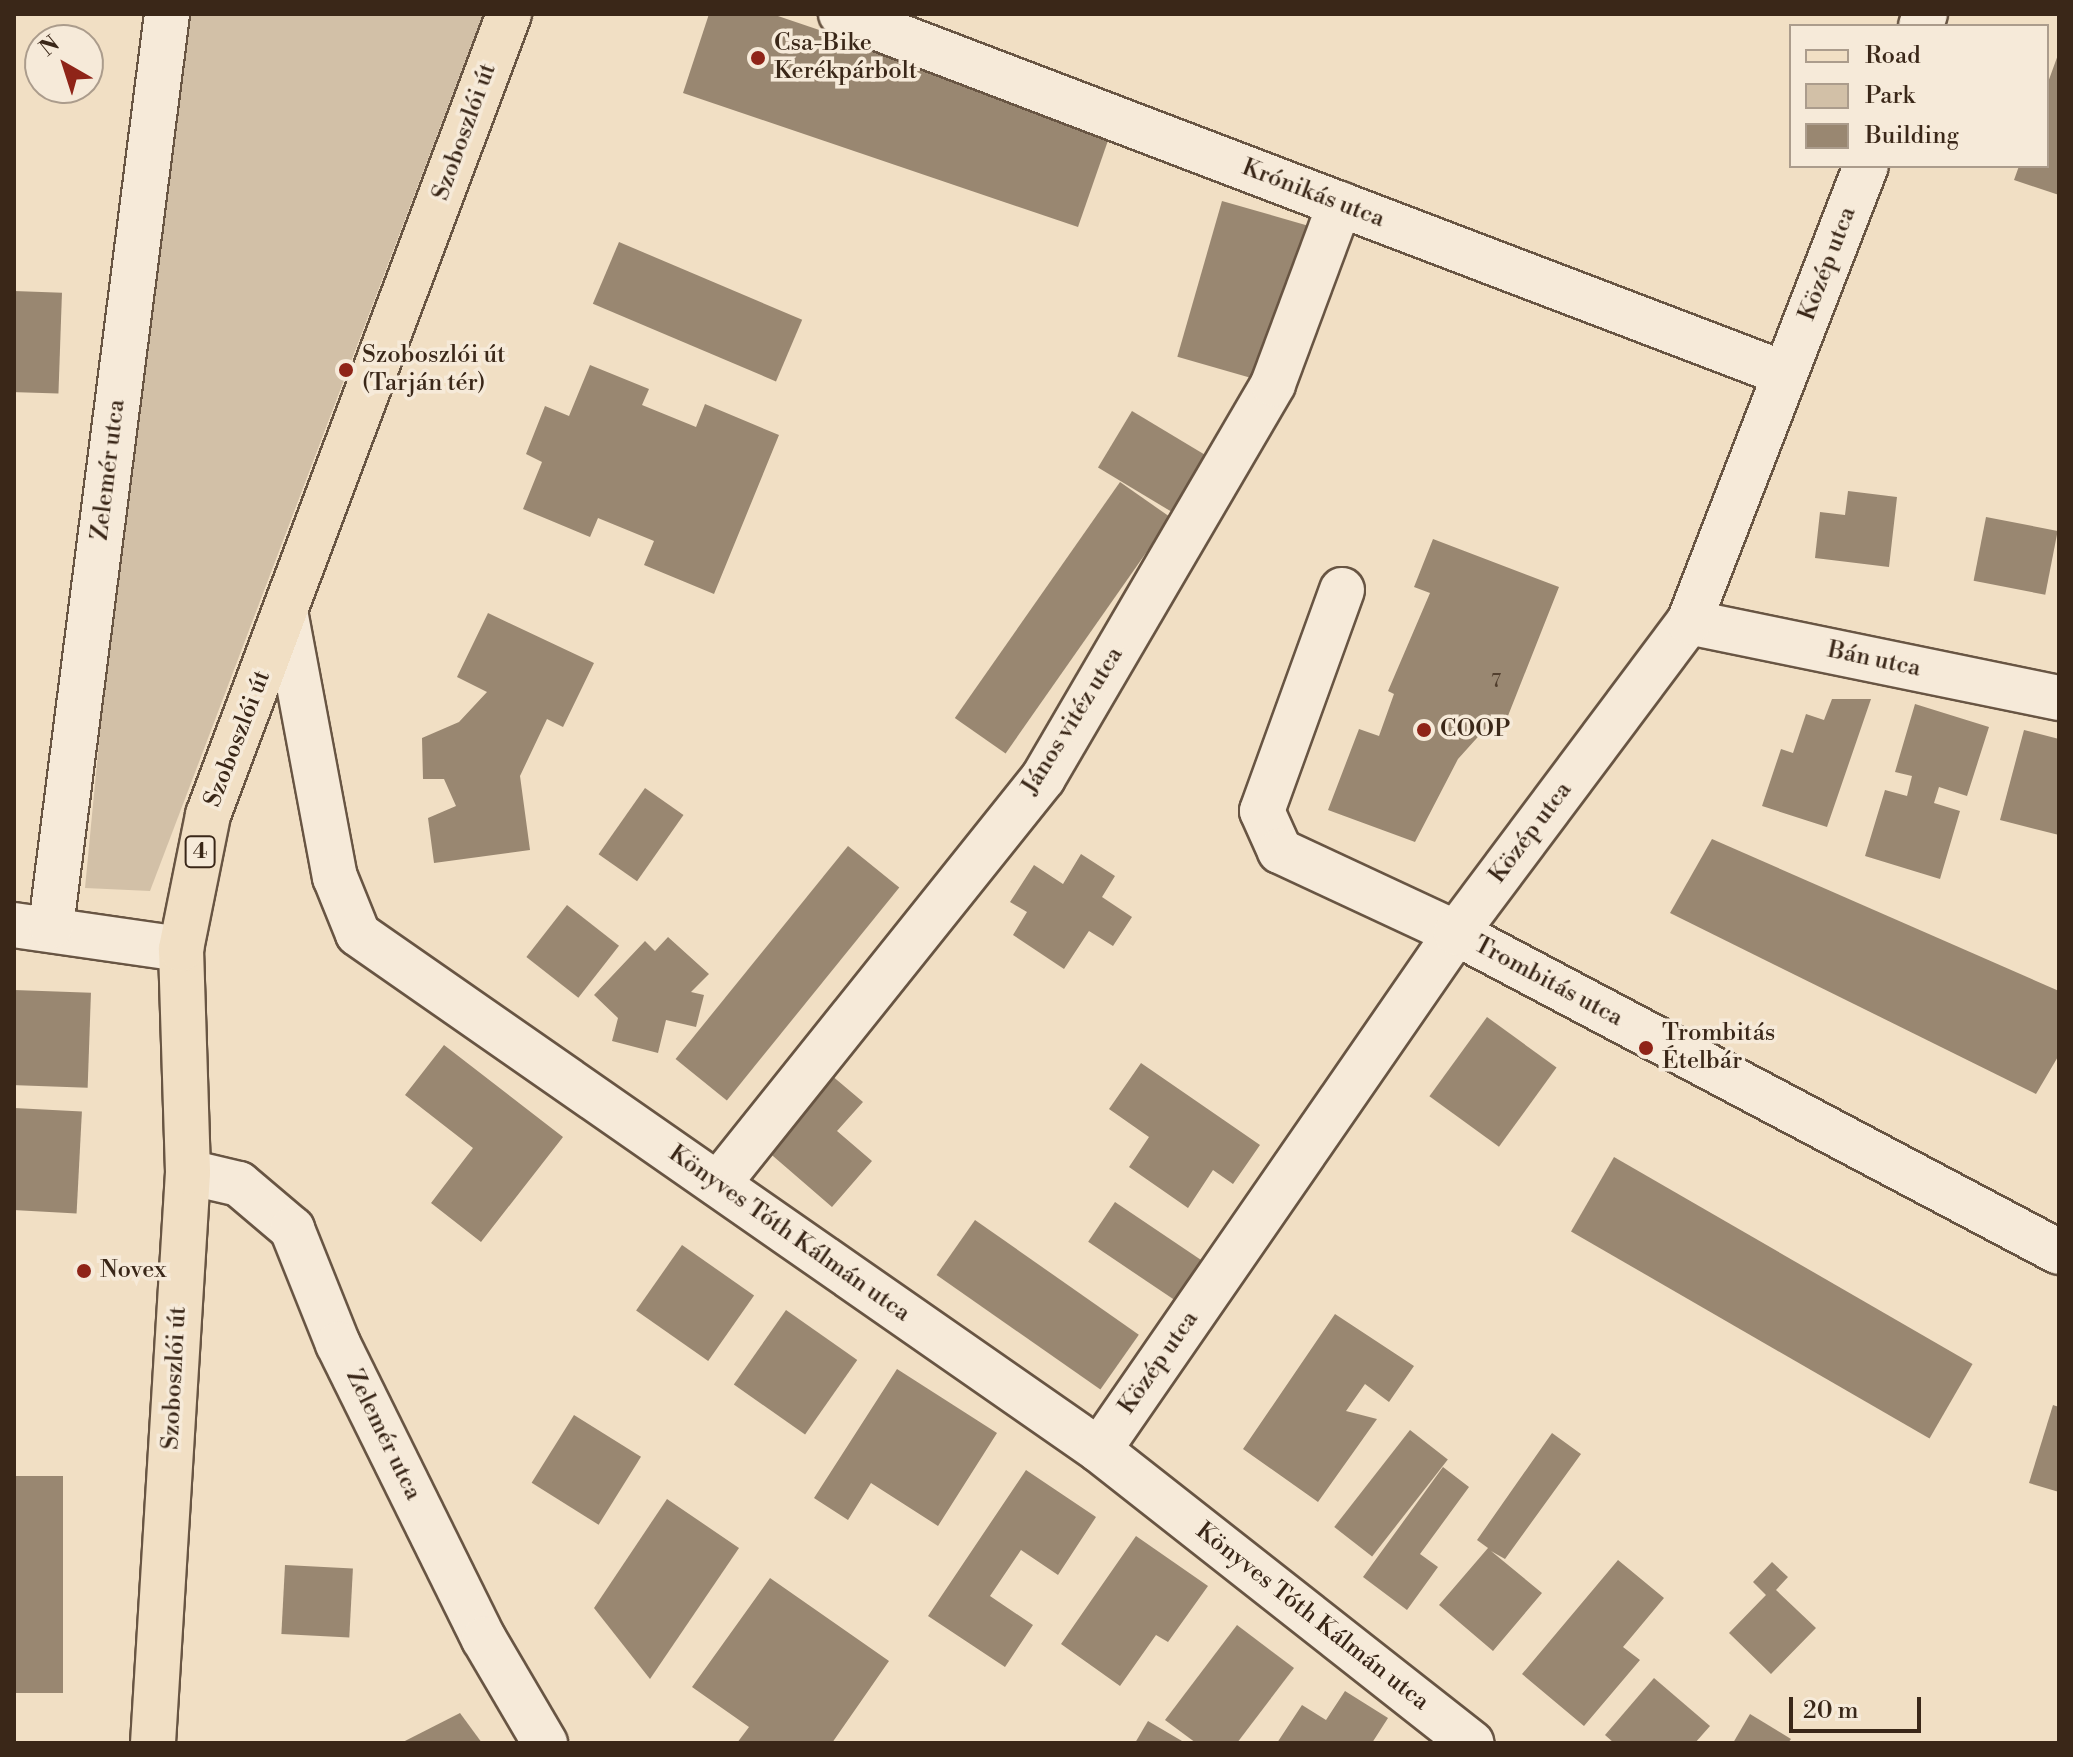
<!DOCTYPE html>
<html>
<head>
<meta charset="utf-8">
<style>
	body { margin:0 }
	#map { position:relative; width:2073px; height:1757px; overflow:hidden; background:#f1dfc4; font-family:"Libre Bodoni",serif }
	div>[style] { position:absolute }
	.green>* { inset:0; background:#d2c0a7 }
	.building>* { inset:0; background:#998771; transform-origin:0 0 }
	.roads { filter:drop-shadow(2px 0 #685543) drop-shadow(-2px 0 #685543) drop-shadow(0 2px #685543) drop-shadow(0 -2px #685543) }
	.street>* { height:44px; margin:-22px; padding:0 22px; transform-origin:22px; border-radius:22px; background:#f6ead9 }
	.primary>* { height:44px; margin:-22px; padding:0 22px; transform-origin:22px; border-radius:22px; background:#f1dfc4 }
	.dots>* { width:22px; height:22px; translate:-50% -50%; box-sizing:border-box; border:4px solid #f6ead9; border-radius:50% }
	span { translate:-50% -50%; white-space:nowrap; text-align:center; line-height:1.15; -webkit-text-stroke:7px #f6ead9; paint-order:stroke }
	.number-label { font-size:20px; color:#523f2e }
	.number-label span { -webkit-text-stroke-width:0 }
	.shield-label span { padding:2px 6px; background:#f6ead9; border:2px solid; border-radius:6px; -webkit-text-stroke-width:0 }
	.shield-label { font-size:22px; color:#3a2718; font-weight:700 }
	.poi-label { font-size:24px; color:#3a2718 }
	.left { translate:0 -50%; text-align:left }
	.street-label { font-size:24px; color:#3a2718 }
	.frame { position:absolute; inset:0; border:16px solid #3a2718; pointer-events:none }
	.legend { position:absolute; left:1789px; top:24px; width:260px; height:144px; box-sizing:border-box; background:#f6ead9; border:2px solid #ab9c8c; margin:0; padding:10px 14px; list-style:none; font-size:24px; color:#3a2718 }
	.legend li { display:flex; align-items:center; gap:16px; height:40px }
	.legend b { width:40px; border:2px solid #ab9c8c }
	.north { position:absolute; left:24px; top:24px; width:80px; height:80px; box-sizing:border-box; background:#f6ead9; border:2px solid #ab9c8c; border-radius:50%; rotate:321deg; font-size:22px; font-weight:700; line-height:32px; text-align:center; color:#3a2718 }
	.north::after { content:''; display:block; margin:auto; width:28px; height:36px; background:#8f2418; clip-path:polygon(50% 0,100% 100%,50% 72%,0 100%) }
	.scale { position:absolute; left:1789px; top:1697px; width:132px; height:36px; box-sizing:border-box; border:4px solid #3a2718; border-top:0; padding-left:10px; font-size:24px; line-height:28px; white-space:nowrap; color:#3a2718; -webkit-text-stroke:6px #f6ead9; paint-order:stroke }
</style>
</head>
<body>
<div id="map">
	<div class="green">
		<div style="clip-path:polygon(169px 14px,483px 14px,150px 891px,85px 888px)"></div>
	</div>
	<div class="building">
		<div style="clip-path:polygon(709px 14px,772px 14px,1112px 129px,1078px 227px,683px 93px)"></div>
		<div style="clip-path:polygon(2059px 52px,2059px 195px,2014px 180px,2019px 166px,2047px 166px,2047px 85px)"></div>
		<div style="left:1222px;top:201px;width:95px;height:162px;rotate:16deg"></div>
		<div style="left:619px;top:242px;width:199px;height:67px;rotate:23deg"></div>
		<div style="left:14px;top:291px;width:48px;height:101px;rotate:2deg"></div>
		<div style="clip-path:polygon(590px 365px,649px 389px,642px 405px,696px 427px,705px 404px,779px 435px,714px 594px,644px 565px,654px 541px,598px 518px,590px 537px,523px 509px,542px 462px,526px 454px,545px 406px,569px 416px)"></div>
		<div style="left:1132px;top:411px;width:86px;height:66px;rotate:31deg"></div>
		<div style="left:1120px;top:482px;width:62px;height:288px;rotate:35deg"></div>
		<div style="clip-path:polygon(1848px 491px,1897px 497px,1889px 567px,1815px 558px,1820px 512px,1845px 515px)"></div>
		<div style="left:1986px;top:517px;width:73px;height:65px;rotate:11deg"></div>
		<div style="clip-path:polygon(1433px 539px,1559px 587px,1502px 731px,1485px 729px,1458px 759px,1415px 842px,1328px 810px,1359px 729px,1379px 736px,1394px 694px,1388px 691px,1430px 593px,1414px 587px)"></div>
		<div style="clip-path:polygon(488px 613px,594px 663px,563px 727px,547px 719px,520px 776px,530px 850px,434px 863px,428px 818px,456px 806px,444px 779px,423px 779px,422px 738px,459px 722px,487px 692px,457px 677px)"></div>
		<div style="clip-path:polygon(1832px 699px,1871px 699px,1827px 827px,1762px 806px,1781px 749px,1793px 753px,1806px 714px,1824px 720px)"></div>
		<div style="clip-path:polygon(1915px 704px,1989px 727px,1967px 796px,1939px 787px,1934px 803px,1960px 811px,1940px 879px,1865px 856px,1885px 790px,1907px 796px,1912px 776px,1895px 772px)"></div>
		<div style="clip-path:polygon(2024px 730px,2059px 739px,2059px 835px,2000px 820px)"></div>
		<div style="left:645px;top:788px;width:47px;height:81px;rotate:35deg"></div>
		<div style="clip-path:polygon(1712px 839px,2059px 991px,2059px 1055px,2036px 1094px,1670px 913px)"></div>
		<div style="left:848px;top:846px;width:66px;height:274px;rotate:39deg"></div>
		<div style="clip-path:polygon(1081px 854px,1115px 876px,1102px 897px,1132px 917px,1113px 946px,1089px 931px,1064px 969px,1013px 935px,1027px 912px,1010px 902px,1034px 865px,1063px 884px)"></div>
		<div style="left:567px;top:905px;width:66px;height:66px;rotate:38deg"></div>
		<div style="clip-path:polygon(668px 937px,709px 974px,691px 992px,704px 995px,696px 1027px,666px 1020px,658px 1053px,612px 1041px,618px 1018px,594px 995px,645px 941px,655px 951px)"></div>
		<div style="left:14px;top:990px;width:77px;height:95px;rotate:2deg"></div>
		<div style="left:1487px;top:1017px;width:86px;height:98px;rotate:36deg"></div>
		<div style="clip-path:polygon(444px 1045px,563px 1137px,481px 1242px,431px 1203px,473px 1148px,405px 1095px)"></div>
		<div style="clip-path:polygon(1141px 1063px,1260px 1145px,1233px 1184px,1213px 1170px,1188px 1208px,1129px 1167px,1149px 1137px,1109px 1109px)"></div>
		<div style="clip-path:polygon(824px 1069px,863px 1102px,837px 1131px,872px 1161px,832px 1207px,759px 1144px)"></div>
		<div style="left:14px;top:1108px;width:68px;height:102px;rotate:3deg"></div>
		<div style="left:1614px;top:1157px;width:414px;height:86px;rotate:30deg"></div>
		<div style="left:1115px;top:1202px;width:111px;height:48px;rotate:34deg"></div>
		<div style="left:975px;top:1220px;width:200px;height:67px;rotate:35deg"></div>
		<div style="left:682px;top:1245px;width:88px;height:80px;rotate:35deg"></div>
		<div style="left:786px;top:1310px;width:87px;height:91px;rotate:35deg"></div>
		<div style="clip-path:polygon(1335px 1314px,1414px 1366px,1389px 1402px,1365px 1384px,1346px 1411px,1377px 1419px,1318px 1502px,1243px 1449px)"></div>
		<div style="clip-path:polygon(897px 1369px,997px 1433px,938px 1526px,871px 1483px,848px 1520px,814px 1498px)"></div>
		<div style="clip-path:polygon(2053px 1405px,2059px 1407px,2059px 1492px,2029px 1483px)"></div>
		<div style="left:574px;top:1415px;width:79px;height:80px;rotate:32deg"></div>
		<div style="left:1410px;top:1430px;width:48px;height:123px;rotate:38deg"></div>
		<div style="clip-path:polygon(1552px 1433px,1581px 1454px,1505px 1559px,1491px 1551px,1542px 1593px,1493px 1651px,1439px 1605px,1488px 1548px,1477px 1540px)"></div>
		<div style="clip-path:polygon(1443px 1467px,1469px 1487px,1420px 1554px,1438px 1567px,1407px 1610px,1363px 1577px)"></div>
		<div style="clip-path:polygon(1026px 1470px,1096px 1517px,1058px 1575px,1021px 1550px,990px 1596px,1033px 1625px,1005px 1667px,928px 1616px)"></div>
		<div style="left:14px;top:1476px;width:49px;height:217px"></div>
		<div style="clip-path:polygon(667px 1499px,739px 1548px,650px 1679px,594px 1608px)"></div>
		<div style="clip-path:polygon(1136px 1536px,1208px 1586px,1168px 1642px,1156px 1635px,1120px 1686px,1061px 1644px)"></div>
		<div style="clip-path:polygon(1618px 1560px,1664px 1598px,1623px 1647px,1640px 1660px,1584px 1726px,1522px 1674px)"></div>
		<div style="clip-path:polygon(1772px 1562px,1788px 1577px,1776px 1590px,1816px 1628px,1771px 1674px,1729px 1633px,1766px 1595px,1753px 1582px)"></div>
		<div style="left:285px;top:1565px;width:68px;height:69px;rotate:3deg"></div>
		<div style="clip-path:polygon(770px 1578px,889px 1661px,832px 1743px,737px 1743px,749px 1727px,692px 1687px)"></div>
		<div style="clip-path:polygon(1237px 1625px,1294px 1668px,1237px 1743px,1196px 1743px,1165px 1720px)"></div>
		<div style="clip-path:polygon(1654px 1678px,1710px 1726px,1695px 1743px,1614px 1743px,1605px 1735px)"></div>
		<div style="clip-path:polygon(1345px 1691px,1388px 1718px,1372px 1743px,1277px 1743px,1302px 1705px,1326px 1720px)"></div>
		<div style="clip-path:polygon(460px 1713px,482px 1743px,401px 1743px)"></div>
		<div style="clip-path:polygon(1750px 1714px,1791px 1739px,1788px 1743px,1733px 1743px)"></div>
		<div style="clip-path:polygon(1148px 1721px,1182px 1741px,1180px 1743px,1135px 1743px)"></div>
	</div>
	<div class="roads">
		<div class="street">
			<div style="left:841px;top:14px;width:1010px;rotate:20.87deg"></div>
			<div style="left:1921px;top:26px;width:13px;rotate:-72deg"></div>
			<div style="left:1342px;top:590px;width:235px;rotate:109.9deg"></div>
			<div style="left:1262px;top:811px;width:44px;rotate:65.8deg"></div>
			<div style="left:1280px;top:851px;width:194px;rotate:25deg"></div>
			<div style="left:1456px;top:933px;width:682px;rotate:27.88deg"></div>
			<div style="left:286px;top:616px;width:266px;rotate:79.4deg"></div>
			<div style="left:335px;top:877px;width:61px;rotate:68deg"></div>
			<div style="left:358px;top:934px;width:903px;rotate:34.85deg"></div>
			<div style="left:1099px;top:1450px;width:474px;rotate:38.2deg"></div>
			<div style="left:1689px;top:622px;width:378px;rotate:11.6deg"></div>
			<div style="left:14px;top:925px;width:169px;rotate:8.2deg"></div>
			<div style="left:51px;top:926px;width:919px;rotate:-82.75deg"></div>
			<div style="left:188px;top:1172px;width:52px;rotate:13.2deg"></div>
			<div style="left:239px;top:1184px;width:70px;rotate:40.3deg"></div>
			<div style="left:292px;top:1229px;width:124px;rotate:68.2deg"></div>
			<div style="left:338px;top:1344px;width:329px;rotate:63.7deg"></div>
			<div style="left:484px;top:1639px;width:121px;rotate:59.6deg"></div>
			<div style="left:718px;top:1184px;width:520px;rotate:-51.32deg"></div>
			<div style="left:1043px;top:778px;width:456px;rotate:-59.7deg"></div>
			<div style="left:1273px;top:384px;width:192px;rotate:-69.6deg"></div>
			<div style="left:1099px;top:1450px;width:628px;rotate:-55.37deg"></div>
			<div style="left:1456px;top:933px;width:389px;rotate:-53.2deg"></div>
			<div style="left:1689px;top:622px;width:489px;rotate:-68.8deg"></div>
		</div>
		<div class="primary">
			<div style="left:153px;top:1743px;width:572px;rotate:-86.49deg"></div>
			<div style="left:188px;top:1172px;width:223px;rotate:-91.8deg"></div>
			<div style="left:181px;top:949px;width:137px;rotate:-78.6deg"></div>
			<div style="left:208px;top:815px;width:856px;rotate:-69.4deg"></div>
		</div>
	</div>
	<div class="dots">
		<div style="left:758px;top:58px;background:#8f2418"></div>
		<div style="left:346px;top:370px;background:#8f2418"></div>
		<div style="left:1424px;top:730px;background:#8f2418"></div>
		<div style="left:1646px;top:1048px;background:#8f2418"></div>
		<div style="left:84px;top:1271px;background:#8f2418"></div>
	</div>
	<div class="number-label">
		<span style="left:1496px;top:681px">7</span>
	</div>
	<div class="shield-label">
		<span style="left:200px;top:852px">4</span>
	</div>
	<div class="poi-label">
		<span class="left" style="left:774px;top:58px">Csa-Bike<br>Kerékpárbolt</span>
		<span class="left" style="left:362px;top:370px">Szoboszlói út<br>(Tarján tér)</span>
		<span class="left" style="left:1440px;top:730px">COOP</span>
		<span class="left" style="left:1662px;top:1048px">Trombitás<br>Ételbár</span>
		<span class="left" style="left:100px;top:1271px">Novex</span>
	</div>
	<div class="street-label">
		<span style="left:465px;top:132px;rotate:-70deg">Szoboszlói út</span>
		<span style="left:1313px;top:194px;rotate:21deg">Krónikás utca</span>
		<span style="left:1828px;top:264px;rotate:-69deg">Közép utca</span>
		<span style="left:109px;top:470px;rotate:-83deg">Zelemér utca</span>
		<span style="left:1874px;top:660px;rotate:12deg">Bán utca</span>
		<span style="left:1073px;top:721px;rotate:-58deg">János vitéz utca</span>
		<span style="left:238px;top:739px;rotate:-69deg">Szoboszlói út</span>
		<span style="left:1531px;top:833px;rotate:-53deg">Közép utca</span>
		<span style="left:1548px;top:982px;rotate:28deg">Trombitás utca</span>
		<span style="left:789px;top:1234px;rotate:35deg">Könyves Tóth Kálmán utca</span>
		<span style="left:1159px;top:1363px;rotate:-55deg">Közép utca</span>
		<span style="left:175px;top:1378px;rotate:-87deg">Szoboszlói út</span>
		<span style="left:383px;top:1435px;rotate:64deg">Zelemér utca</span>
		<span style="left:1312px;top:1617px;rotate:38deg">Könyves Tóth Kálmán utca</span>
	</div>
	<div class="frame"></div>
	<ul class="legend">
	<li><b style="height:10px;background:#f1dfc4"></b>Road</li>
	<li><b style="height:22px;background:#d2c0a7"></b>Park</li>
	<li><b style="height:22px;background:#998771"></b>Building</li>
	</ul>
	<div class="north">N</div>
	<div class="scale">20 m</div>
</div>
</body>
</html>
